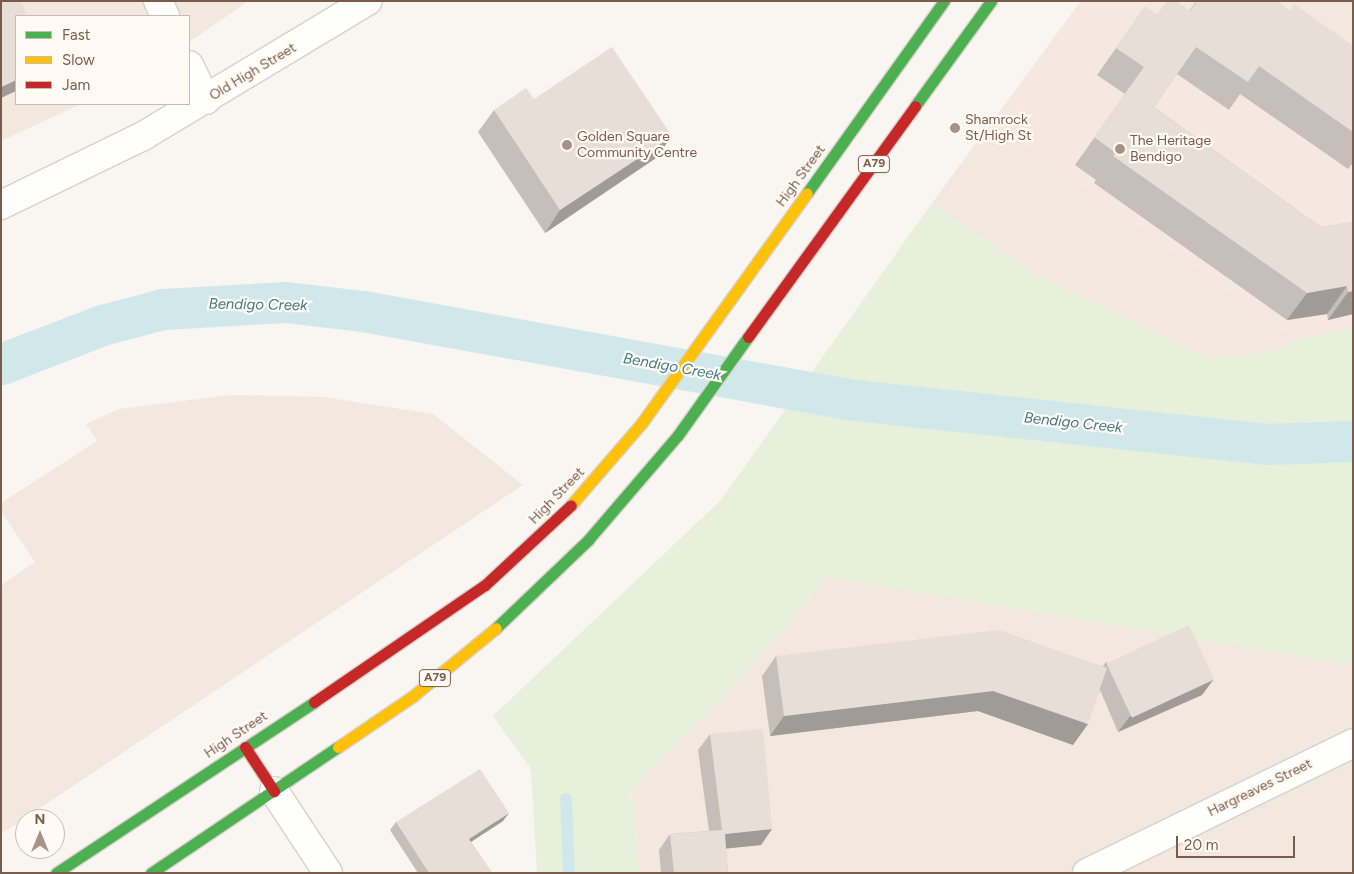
<!DOCTYPE html>
<html>
<head>
<meta charset="utf-8">
<style>
	body { margin:0 }
	#map { position:relative; width:1354px; height:874px; overflow:hidden; background:#f9f5f0; font-family:Figtree,sans-serif }
	div>[style] { position:absolute }
	.residential>* { inset:0; background:#f2e8de }
	.commercial>* { inset:0; background:#f6e8e1 }
	.green>* { inset:0; background:#e7f0db }
	.stream>* { height:12px; margin:-6px; padding:0 6px; transform-origin:6px; border-radius:6px; background:#d0e8ea }
	.canal>* { height:41px; margin:-20.5px; padding:0 20.5px; transform-origin:20.5px; border-radius:20.5px; background:#d0e8ea }
	.roads { filter:drop-shadow(1px 0 #d7d1cb) drop-shadow(-1px 0 #d7d1cb) drop-shadow(0 1px #d7d1cb) drop-shadow(0 -1px #d7d1cb) }
	.street>* { height:28px; margin:-14px; padding:0 14px; transform-origin:14px; border-radius:14px; background:#fefefd }
	.fast>* { height:11px; margin:-5.5px; padding:0 5.5px; transform-origin:5.5px; border-radius:5.5px; background:#4caf50 }
	.slow>* { height:11px; margin:-5.5px; padding:0 5.5px; transform-origin:5.5px; border-radius:5.5px; background:#ffc107 }
	.jam>* { height:11px; margin:-5.5px; padding:0 5.5px; transform-origin:5.5px; border-radius:5.5px; background:#c62828 }
	.wall>* { inset:0; background:#c6bfb9 }
	.shaded-wall>* { inset:0; background:#a19b96 }
	.building>* { inset:0; background:#e6ded7; transform-origin:0 0 }
	.dots>* { width:14px; height:14px; translate:-50% -50%; box-sizing:border-box; border:2px solid #fffaf3; border-radius:50% }
	span { translate:-50% -50%; white-space:nowrap; text-align:center; line-height:1.15; -webkit-text-stroke:4.5px #fffaf3; paint-order:stroke }
	.shield-label span { padding:1px 4px; background:#fffaf3; border:1px solid; border-radius:4px; -webkit-text-stroke-width:0 }
	.shield-label { font-size:12px; color:#7a5c4d; font-weight:700 }
	.street-label { font-size:14px; color:#7a5c4d }
	.poi-label { font-size:14px; color:#7a5c4d }
	.left { translate:0 -50%; text-align:left }
	.water-label { font-size:15px; color:#437c86; font-style:italic }
	.frame { position:absolute; inset:0; border:2px solid #7a5c4d; pointer-events:none }
	.legend { position:absolute; left:15px; top:15px; width:175px; height:90px; box-sizing:border-box; background:#fffaf3; border:1px solid #cabbb1; margin:0; padding:6px 9px; list-style:none; font-size:15px; color:#7a5c4d }
	.legend li { display:flex; align-items:center; gap:10px; height:25px }
	.legend b { width:25px; border:1px solid #cabbb1 }
	.north { position:absolute; left:15px; top:809px; width:50px; height:50px; box-sizing:border-box; background:#fffaf3; border:1px solid #cabbb1; border-radius:50%; rotate:0deg; font-size:14px; font-weight:700; line-height:20px; text-align:center; color:#7a5c4d }
	.north::after { content:''; display:block; margin:auto; width:18px; height:22px; background:#a69286; clip-path:polygon(50% 0,100% 100%,50% 72%,0 100%) }
	.scale { position:absolute; left:1176px; top:836px; width:119px; height:22px; box-sizing:border-box; border:2px solid #7a5c4d; border-top:0; padding-left:6px; font-size:15px; line-height:18px; white-space:nowrap; color:#7a5c4d; -webkit-text-stroke:4px #fffaf3; paint-order:stroke }
</style>
</head>
<body>
<div id="map">
	<div class="residential">
		<div style="clip-path:polygon(1px 1px,249px 1px,189px 42px,189px 16px,16px 16px,16px 104px,81px 104px,1px 141px)"></div>
		<div style="clip-path:polygon(1081px 1px,1353px 1px,1353px 327px,1294px 341px,1275px 351px,1210px 360px,1033px 273px,932px 203px)"></div>
		<div style="clip-path:polygon(230px 395px,323px 397px,433px 414px,523px 485px,1px 834px,1px 585px,35px 562px,1px 511px,1px 503px,97px 441px,86px 424px,119px 409px)"></div>
		<div style="clip-path:polygon(827px 577px,1353px 665px,1353px 873px,639px 873px,631px 789px,747px 671px)"></div>
	</div>
	<div class="commercial">
		<div style="clip-path:polygon(1081px 1px,1237px 1px,1353px 85px,1353px 327px,1294px 341px,992px 123px)"></div>
	</div>
	<div class="green">
		<div style="clip-path:polygon(932px 203px,1033px 273px,1210px 360px,1275px 351px,1294px 341px,1353px 327px,1353px 665px,827px 577px,747px 671px,631px 789px,639px 873px,537px 873px,531px 769px,493px 716px,721px 500px)"></div>
	</div>
	<div class="stream">
		<div style="left:566px;top:799px;width:74px;rotate:87.7deg"></div>
	</div>
	<div class="canal">
		<div style="left:1px;top:364px;width:108px;rotate:-21.1deg"></div>
		<div style="left:102px;top:325px;width:63px;rotate:-14.7deg"></div>
		<div style="left:163px;top:309px;width:123px;rotate:-3.3deg"></div>
		<div style="left:286px;top:302px;width:78px;rotate:6.7deg"></div>
		<div style="left:363px;top:311px;width:491px;rotate:10.3deg"></div>
		<div style="left:846px;top:399px;width:422px;rotate:6.1deg"></div>
		<div style="left:1266px;top:444px;width:87px;rotate:-2deg"></div>
	</div>
	<div class="roads">
		<div class="street">
			<div style="left:158px;top:1px;width:17px;rotate:65deg"></div>
			<div style="left:189px;top:65px;width:39px;rotate:64deg"></div>
			<div style="left:1px;top:205px;width:158px;rotate:-25.9deg"></div>
			<div style="left:143px;top:136px;width:262px;rotate:-31deg"></div>
			<div style="left:274px;top:791px;width:98px;rotate:56.6deg"></div>
			<div style="left:1087px;top:873px;width:296px;rotate:-26deg"></div>
		</div>
		<div class="fast">
			<div style="left:915px;top:106px;width:130px;rotate:-54.1deg"></div>
			<div style="left:807px;top:193px;width:236px;rotate:-54.5deg"></div>
			<div style="left:496px;top:628px;width:127px;rotate:-43.7deg"></div>
			<div style="left:588px;top:540px;width:138px;rotate:-49.4deg"></div>
			<div style="left:678px;top:435px;width:120px;rotate:-54.5deg"></div>
			<div style="left:56px;top:873px;width:310px;rotate:-33.5deg"></div>
			<div style="left:151px;top:873px;width:225px;rotate:-34deg"></div>
		</div>
		<div class="slow">
			<div style="left:571px;top:505px;width:107px;rotate:-49.2deg"></div>
			<div style="left:641px;top:424px;width:284px;rotate:-54.3deg"></div>
			<div style="left:338px;top:747px;width:91px;rotate:-34.2deg"></div>
			<div style="left:413px;top:696px;width:107px;rotate:-39.3deg"></div>
		</div>
		<div class="jam">
			<div style="left:748px;top:337px;width:285px;rotate:-54.1deg"></div>
			<div style="left:314px;top:702px;width:207px;rotate:-34.4deg"></div>
			<div style="left:485px;top:585px;width:117px;rotate:-42.9deg"></div>
			<div style="left:245px;top:747px;width:53px;rotate:56.6deg"></div>
		</div>
	</div>
	<div class="wall">
		<div style="clip-path:polygon(1196px 1px,1276px 1px,1289px 11px,1353px 46px,1353px 163px,1348px 169px,1240px 94px,1229px 110px,1177px 74px,1154px 107px,1321px 227px,1353px 222px,1353px 314px,1328px 320px,1327px 314px,1287px 320px,1094px 183px,1096px 180px,1075px 165px,1125px 94px,1097px 75px,1145px 7px,1157px 15px,1190px 10px)"></div>
		<div style="clip-path:polygon(534px 99px,656px 158px,545px 233px,478px 132px,494px 110px)"></div>
		<div style="clip-path:polygon(776px 656px,1103px 666px,1106px 662px,1202px 695px,1118px 732px,1100px 690px,1073px 745px,978px 711px,770px 736px,762px 676px)"></div>
		<div style="clip-path:polygon(710px 734px,772px 829px,761px 845px,726px 848px,728px 873px,661px 873px,659px 850px,670px 834px,709px 831px,698px 750px)"></div>
		<div style="clip-path:polygon(503px 821px,471px 842px,492px 873px,418px 873px,390px 830px,396px 822px)"></div>
	</div>
	<div class="shaded-wall">
		<div style="clip-path:polygon(16px 80px,16px 91px,1px 98px,1px 87px)"></div>
		<div style="clip-path:polygon(672px 136px,656px 158px,545px 233px,560px 210px)"></div>
		<div style="clip-path:polygon(1347px 286px,1327px 314px,1287px 320px,1307px 293px)"></div>
		<div style="clip-path:polygon(1353px 291px,1353px 314px,1328px 320px,1348px 292px)"></div>
		<div style="clip-path:polygon(1214px 679px,1202px 695px,1118px 732px,1130px 716px)"></div>
		<div style="clip-path:polygon(993px 691px,1088px 724px,1073px 745px,978px 711px,770px 736px,784px 716px)"></div>
		<div style="clip-path:polygon(509px 813px,503px 821px,463px 847px,469px 839px)"></div>
		<div style="clip-path:polygon(772px 829px,761px 845px,713px 850px,725px 834px)"></div>
	</div>
	<div class="building">
		<div style="clip-path:polygon(1px 1px,21px 1px,27px 16px,16px 16px,16px 80px,1px 87px)"></div>
		<div style="clip-path:polygon(1167px 1px,1177px 1px,1190px 11px,1197px 1px,1276px 1px,1289px 11px,1294px 4px,1353px 46px,1353px 132px,1259px 66px,1248px 82px,1196px 47px,1154px 107px,1321px 227px,1353px 222px,1353px 291px,1348px 292px,1347px 286px,1307px 293px,1113px 156px,1116px 153px,1094px 137px,1144px 67px,1116px 48px,1145px 7px,1157px 15px)"></div>
		<div style="clip-path:polygon(612px 47px,672px 136px,560px 210px,494px 110px,526px 88px,534px 99px)"></div>
		<div style="left:1189px;top:625px;width:60px;height:91px;rotate:65deg"></div>
		<div style="clip-path:polygon(999px 630px,1107px 668px,1088px 724px,993px 691px,784px 716px,776px 656px)"></div>
		<div style="clip-path:polygon(763px 729px,772px 829px,725px 834px,728px 873px,674px 873px,670px 834px,722px 830px,710px 734px)"></div>
		<div style="clip-path:polygon(480px 769px,509px 813px,469px 839px,492px 873px,429px 873px,396px 822px)"></div>
	</div>
	<div class="dots">
		<div style="left:955px;top:128px;background:#a69286"></div>
		<div style="left:567px;top:145px;background:#a69286"></div>
		<div style="left:1120px;top:149px;background:#a69286"></div>
	</div>
	<div class="shield-label">
		<span style="left:874px;top:164px">A79</span>
		<span style="left:435px;top:678px">A79</span>
	</div>
	<div class="street-label">
		<span style="left:253px;top:72px;rotate:-31deg">Old High Street</span>
		<span style="left:801px;top:176px;rotate:-54deg">High Street</span>
		<span style="left:557px;top:496px;rotate:-46deg">High Street</span>
		<span style="left:236px;top:735px;rotate:-34deg">High Street</span>
		<span style="left:1260px;top:788px;rotate:-26deg">Hargreaves Street</span>
	</div>
	<div class="poi-label">
		<span class="left" style="left:965px;top:128px">Shamrock<br>St/High St</span>
		<span class="left" style="left:577px;top:145px">Golden Square<br>Community Centre</span>
		<span class="left" style="left:1130px;top:149px">The Heritage<br>Bendigo</span>
	</div>
	<div class="water-label">
		<span style="left:258px;top:305px;rotate:1deg">Bendigo Creek</span>
		<span style="left:672px;top:367px;rotate:10deg">Bendigo Creek</span>
		<span style="left:1073px;top:423px;rotate:6deg">Bendigo Creek</span>
	</div>
	<div class="frame"></div>
	<ul class="legend">
	<li><b style="height:6px;background:#4caf50"></b>Fast</li>
	<li><b style="height:6px;background:#ffc107"></b>Slow</li>
	<li><b style="height:6px;background:#c62828"></b>Jam</li>
	</ul>
	<div class="north">N</div>
	<div class="scale">20 m</div>
</div>
</body>
</html>
